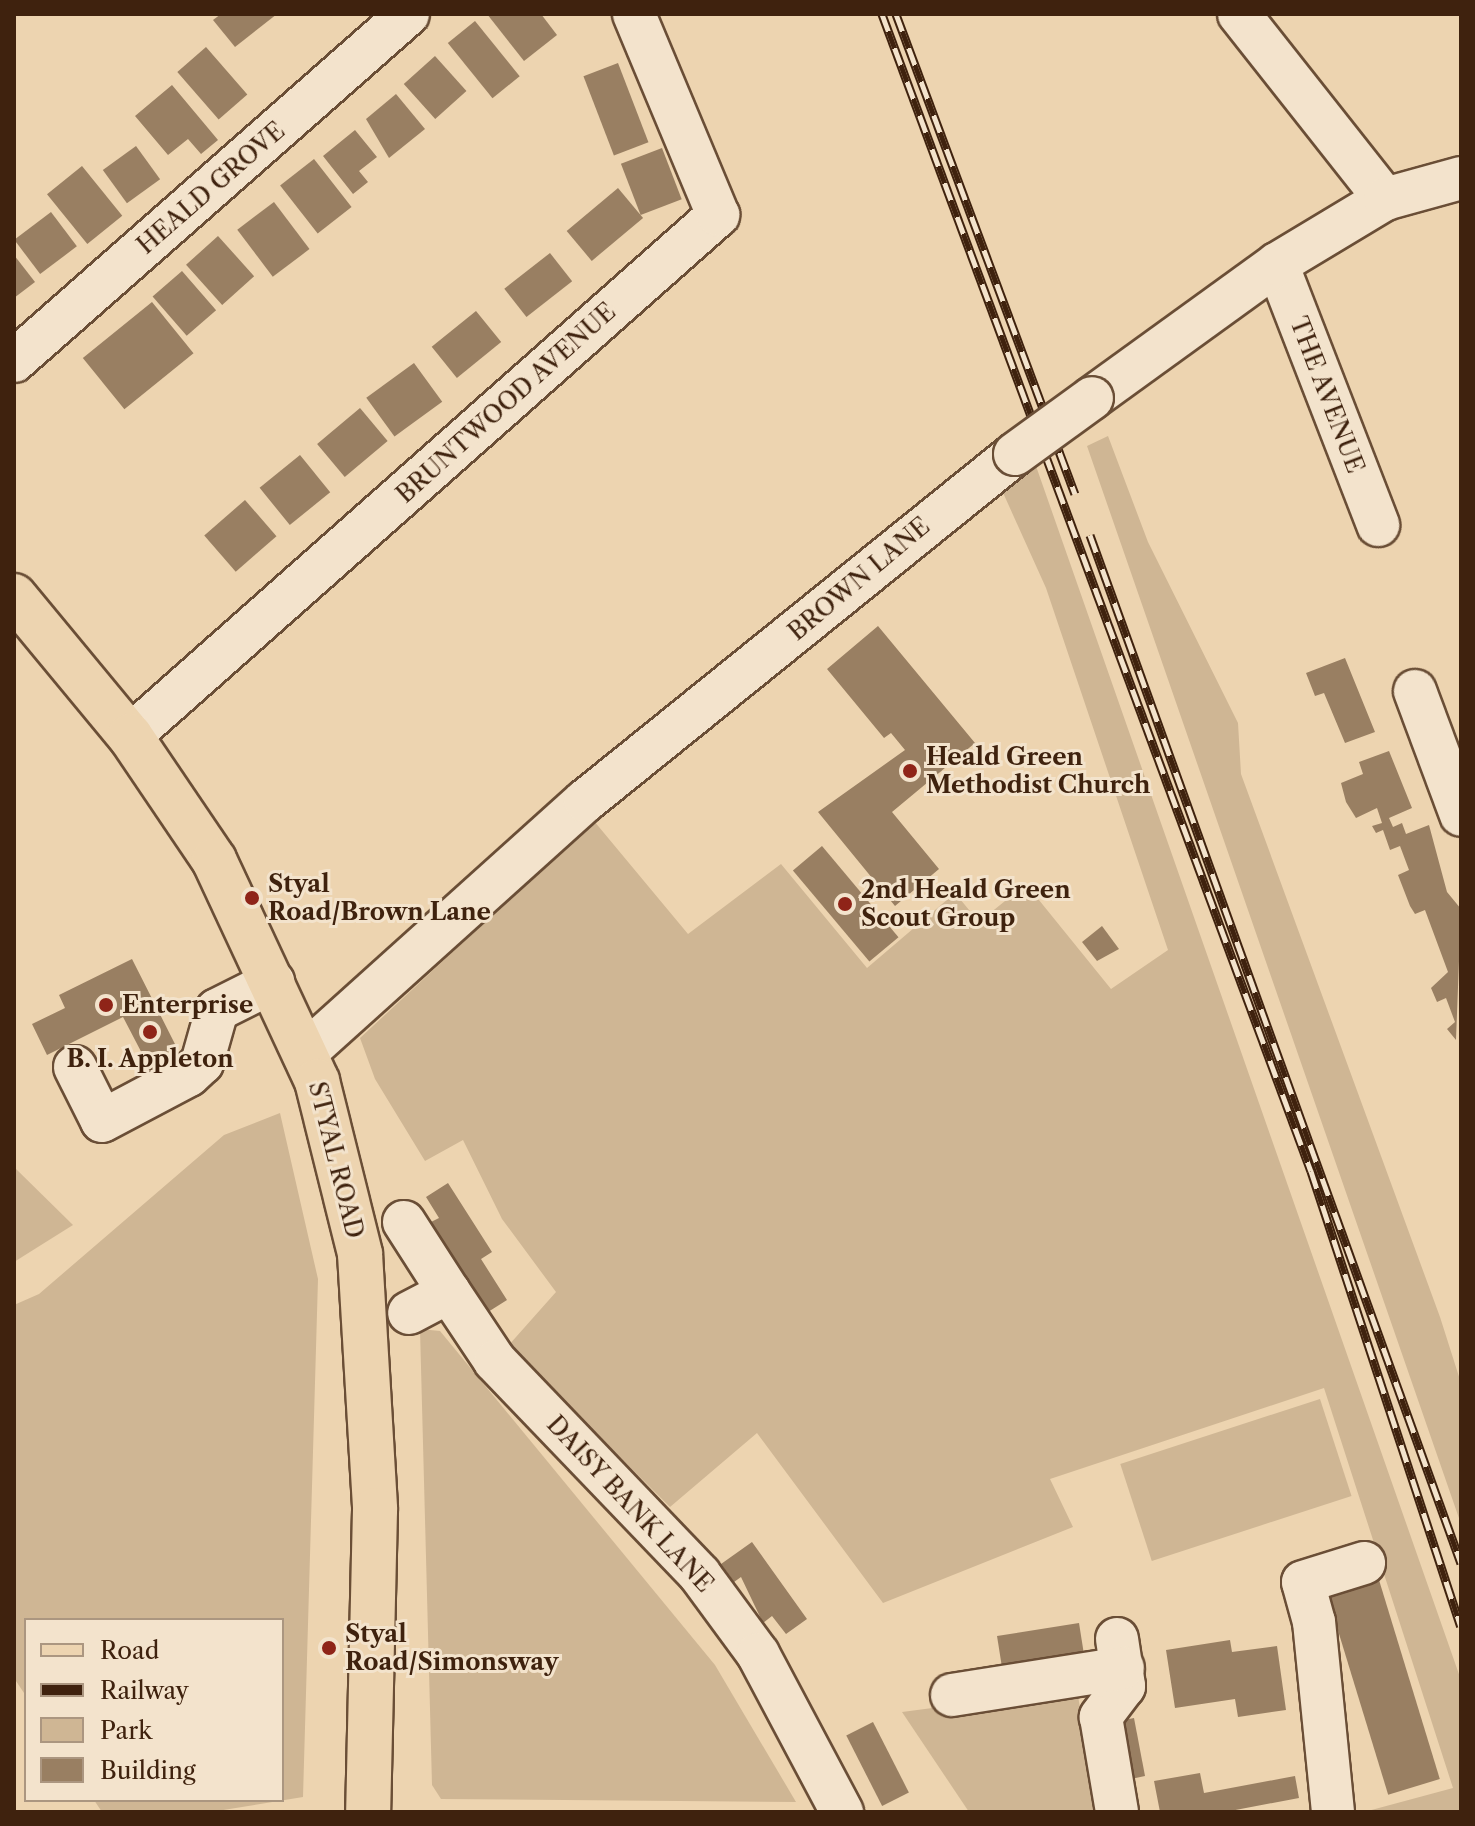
<!DOCTYPE html>
<html>
<head>
<meta charset="utf-8">
<style>
	body { margin:0 }
	#map { position:relative; width:1475px; height:1826px; overflow:hidden; background:#edd4b0; font-family:"Libre Caslon Text",serif }
	div>[style] { position:absolute }
	.green>* { inset:0; background:#cfb694; transform-origin:0 0 }
	.building>* { inset:0; background:#997f62; transform-origin:0 0 }
	.roads { filter:drop-shadow(2px 0 #6a4e36) drop-shadow(-2px 0 #6a4e36) drop-shadow(0 2px #6a4e36) drop-shadow(0 -2px #6a4e36) }
	.minor>* { height:42px; margin:-21px; padding:0 21px; transform-origin:21px; border-radius:21px; background:#f3e3cc }
	.major>* { height:44px; margin:-22px; padding:0 22px; transform-origin:22px; border-radius:22px; background:#edd4b0 }
	.rail>* { height:9px; margin-top:-4.5px; transform-origin:0; background:repeating-linear-gradient(90deg,#f3e3cc 0 18px,#3f220e 0 36px); box-sizing:border-box; border-block:2px solid #3f220e }
	.bridges { filter:drop-shadow(2px 0 #6a4e36) drop-shadow(-2px 0 #6a4e36) drop-shadow(0 2px #6a4e36) drop-shadow(0 -2px #6a4e36) }
	.minor-bridge>* { height:42px; margin:-21px; padding:0 21px; transform-origin:21px; border-radius:21px; background:#f3e3cc }
	.dots>* { width:22px; height:22px; translate:-50% -50%; box-sizing:border-box; border:4px solid #f3e3cc; border-radius:50% }
	span { translate:-50% -50%; white-space:nowrap; text-align:center; line-height:1.15; -webkit-text-stroke:6px #f3e3cc; paint-order:stroke }
	.street-label { font-size:24px; color:#3f220e }
	.poi-label { font-size:24px; color:#3f220e; font-weight:700 }
	.left { translate:0 -50%; text-align:left }
	.frame { position:absolute; inset:0; border:16px solid #3f220e; pointer-events:none }
	.legend { position:absolute; left:24px; top:1618px; width:260px; height:184px; box-sizing:border-box; background:#f3e3cc; border:2px solid #ab9680; margin:0; padding:10px 14px; list-style:none; font-size:24px; color:#3f220e }
	.legend li { display:flex; align-items:center; gap:16px; height:40px }
	.legend b { width:40px; border:2px solid #ab9680 }
</style>
</head>
<body>
<div id="map">
	<div class="green">
		<div style="clip-path:polygon(1108px 436px,1148px 542px,1238px 723px,1241px 774px,1440px 1317px,1461px 1383px,1461px 1524px,1087px 446px)"></div>
		<div style="clip-path:polygon(1036px 466px,1461px 1680px,1461px 1812px,1364px 1812px,1453px 1788px,1324px 1388px,1050px 1479px,1073px 1527px,883px 1603px,757px 1433px,670px 1507px,508px 1346px,556px 1292px,502px 1219px,463px 1140px,425px 1161px,375px 1079px,360px 1038px,594px 821px,688px 934px,781px 864px,867px 968px,955px 893px,979px 922px,1026px 884px,1111px 989px,1168px 950px,1046px 588px,1000px 486px)"></div>
		<div style="clip-path:polygon(280px 1113px,318px 1279px,303px 1797px,211px 1812px,102px 1812px,94px 1800px,282px 1800px,282px 1620px,26px 1620px,26px 1696px,14px 1678px,14px 1305px,39px 1294px,224px 1135px)"></div>
		<div style="clip-path:polygon(14px 1167px,73px 1225px,14px 1262px)"></div>
		<div style="clip-path:polygon(420px 1329px,440px 1331px,715px 1665px,796px 1802px,441px 1799px,432px 1785px)"></div>
		<div style="left:1320px;top:1399px;width:102px;height:210px;rotate:72deg"></div>
		<div style="clip-path:polygon(1077px 1689px,1096px 1812px,969px 1812px,902px 1712px)"></div>
	</div>
	<div class="building">
		<div style="clip-path:polygon(221px 14px,277px 14px,235px 47px,213px 20px)"></div>
		<div style="clip-path:polygon(487px 14px,541px 14px,557px 35px,524px 61px)"></div>
		<div style="left:475px;top:21px;width:71px;height:35px;rotate:51deg"></div>
		<div style="left:206px;top:47px;width:63px;height:38px;rotate:49deg"></div>
		<div style="left:435px;top:56px;width:47px;height:42px;rotate:48deg"></div>
		<div style="left:618px;top:63px;width:85px;height:37px;rotate:69deg"></div>
		<div style="clip-path:polygon(172px 85px,218px 140px,201px 154px,188px 139px,168px 155px,135px 116px)"></div>
		<div style="clip-path:polygon(396px 94px,425px 129px,389px 158px,366px 119px)"></div>
		<div style="clip-path:polygon(355px 130px,377px 157px,359px 171px,368px 182px,353px 194px,323px 156px)"></div>
		<div style="left:136px;top:146px;width:41px;height:41px;rotate:54deg"></div>
		<div style="left:662px;top:148px;width:55px;height:44px;rotate:69deg"></div>
		<div style="left:314px;top:159px;width:61px;height:43px;rotate:52deg"></div>
		<div style="left:82px;top:166px;width:64px;height:45px;rotate:51deg"></div>
		<div style="left:618px;top:188px;width:39px;height:67px;rotate:50deg"></div>
		<div style="left:274px;top:202px;width:59px;height:46px;rotate:53deg"></div>
		<div style="left:51px;top:212px;width:43px;height:46px;rotate:53deg"></div>
		<div style="left:218px;top:236px;width:54px;height:43px;rotate:48deg"></div>
		<div style="left:550px;top:253px;width:36px;height:58px;rotate:52deg"></div>
		<div style="clip-path:polygon(14px 255px,35px 282px,14px 298px)"></div>
		<div style="left:182px;top:271px;width:52px;height:39px;rotate:49deg"></div>
		<div style="left:152px;top:302px;width:66px;height:89px;rotate:51deg"></div>
		<div style="left:476px;top:311px;width:40px;height:57px;rotate:51deg"></div>
		<div style="left:414px;top:363px;width:48px;height:59px;rotate:54deg"></div>
		<div style="left:360px;top:408px;width:43px;height:56px;rotate:50deg"></div>
		<div style="left:300px;top:455px;width:48px;height:52px;rotate:51deg"></div>
		<div style="left:245px;top:500px;width:48px;height:54px;rotate:49deg"></div>
		<div style="clip-path:polygon(878px 626px,975px 743px,892px 812px,939px 869px,895px 906px,818px 812px,905px 750px,891px 733px,884px 738px,827px 669px)"></div>
		<div style="clip-path:polygon(1345px 658px,1375px 732px,1345px 743px,1324px 693px,1315px 696px,1306px 673px)"></div>
		<div style="clip-path:polygon(1389px 751px,1412px 808px,1389px 818px,1393px 827px,1402px 823px,1406px 834px,1429px 825px,1447px 892px,1461px 909px,1456px 1040px,1447px 1029px,1455px 1022px,1446px 998px,1437px 1002px,1431px 988px,1448px 972px,1425px 910px,1415px 914px,1410px 906px,1398px 875px,1409px 870px,1400px 846px,1390px 850px,1383px 830px,1376px 833px,1372px 826px,1382px 823px,1377px 808px,1356px 818px,1346px 802px,1341px 783px,1363px 774px,1359px 762px)"></div>
		<div style="left:822px;top:846px;width:119px;height:38px;rotate:50deg"></div>
		<div style="clip-path:polygon(1102px 926px,1119px 949px,1097px 961px,1082px 942px)"></div>
		<div style="clip-path:polygon(132px 959px,177px 1048px,147px 1063px,123px 1017px,47px 1055px,32px 1024px,65px 1008px,59px 995px)"></div>
		<div style="clip-path:polygon(448px 1183px,492px 1252px,481px 1259px,507px 1300px,488px 1312px,431px 1222px,439px 1218px,426px 1197px)"></div>
		<div style="clip-path:polygon(752px 1542px,807px 1619px,786px 1634px,772px 1616px,763px 1623px,741px 1577px,734px 1582px,721px 1564px)"></div>
		<div style="left:1379px;top:1580px;width:208px;height:54px;rotate:73deg"></div>
		<div style="left:1079px;top:1623px;width:43px;height:83px;rotate:81deg"></div>
		<div style="clip-path:polygon(1230px 1640px,1232px 1652px,1277px 1646px,1286px 1710px,1238px 1717px,1235px 1699px,1175px 1708px,1166px 1650px)"></div>
		<div style="clip-path:polygon(1134px 1718px,1145px 1776px,1131px 1779px,1110px 1723px)"></div>
		<div style="left:873px;top:1722px;width:79px;height:30px;rotate:63deg"></div>
		<div style="clip-path:polygon(1200px 1773px,1204px 1793px,1295px 1776px,1299px 1798px,1225px 1812px,1160px 1812px,1154px 1781px)"></div>
	</div>
	<div class="roads">
		<div class="minor">
			<div style="left:1239px;top:14px;width:236px;rotate:51.7deg"></div>
			<div style="left:1277px;top:264px;width:280px;rotate:68.8deg"></div>
			<div style="left:14px;top:361px;width:525px;rotate:-41.37deg"></div>
			<div style="left:1092px;top:398px;width:228px;rotate:-35.9deg"></div>
			<div style="left:1277px;top:264px;width:126px;rotate:-31deg"></div>
			<div style="left:1385px;top:199px;width:79px;rotate:-15.4deg"></div>
			<div style="left:1415px;top:691px;width:132px;rotate:69.6deg"></div>
			<div style="left:130px;top:736px;width:786px;rotate:-41.54deg"></div>
			<div style="left:718px;top:215px;width:218px;rotate:-112.7deg"></div>
			<div style="left:306px;top:1052px;width:375px;rotate:-42deg"></div>
			<div style="left:585px;top:801px;width:553px;rotate:-38.9deg"></div>
			<div style="left:75px;top:1067px;width:60px;rotate:63.4deg"></div>
			<div style="left:102px;top:1121px;width:98px;rotate:-27.9deg"></div>
			<div style="left:189px;top:1075px;width:18px;rotate:-43deg"></div>
			<div style="left:202px;top:1063px;width:55px;rotate:-74.2deg"></div>
			<div style="left:217px;top:1010px;width:63px;rotate:-26.6deg"></div>
			<div style="left:404px;top:1222px;width:83px;rotate:57.3deg"></div>
			<div style="left:449px;top:1292px;width:45px;rotate:152.3deg"></div>
			<div style="left:449px;top:1292px;width:83px;rotate:56.3deg"></div>
			<div style="left:495px;top:1361px;width:296px;rotate:46.2deg"></div>
			<div style="left:700px;top:1575px;width:98px;rotate:53.7deg"></div>
			<div style="left:758px;top:1654px;width:179px;rotate:62deg"></div>
			<div style="left:1117px;top:1639px;width:48px;rotate:81.5deg"></div>
			<div style="left:1124px;top:1686px;width:39px;rotate:127deg"></div>
			<div style="left:1101px;top:1717px;width:96px;rotate:80.4deg"></div>
			<div style="left:952px;top:1695px;width:173px;rotate:-9deg"></div>
			<div style="left:1333px;top:1812px;width:191px;rotate:-95.7deg"></div>
			<div style="left:1314px;top:1622px;width:41px;rotate:-105.4deg"></div>
			<div style="left:1303px;top:1582px;width:64px;rotate:-17.3deg"></div>
		</div>
		<div class="major">
			<div style="left:14px;top:596px;width:182px;rotate:50.4deg"></div>
			<div style="left:130px;top:736px;width:150px;rotate:55.9deg"></div>
			<div style="left:214px;top:860px;width:244px;rotate:65deg"></div>
			<div style="left:317px;top:1081px;width:178px;rotate:76deg"></div>
			<div style="left:360px;top:1254px;width:256px;rotate:86.6deg"></div>
			<div style="left:375px;top:1510px;width:302px;rotate:91.3deg"></div>
		</div>
	</div>
	<div class="rail">
		<div style="left:882px;top:14px;width:1234px;rotate:69.66deg"></div>
		<div style="left:1311px;top:1171px;width:479px;rotate:71.8deg"></div>
		<div style="left:896px;top:14px;width:512px;rotate:69.55deg"></div>
		<div style="left:1090px;top:535px;width:1093px;rotate:70.16deg"></div>
	</div>
	<div class="bridges">
		<div class="minor-bridge">
			<div style="left:1015px;top:454px;width:95px;rotate:-36deg"></div>
		</div>
	</div>
	<div class="dots">
		<div style="left:910px;top:771px;background:#8f2418"></div>
		<div style="left:252px;top:898px;background:#8f2418"></div>
		<div style="left:845px;top:904px;background:#8f2418"></div>
		<div style="left:106px;top:1005px;background:#8f2418"></div>
		<div style="left:150px;top:1032px;background:#8f2418"></div>
		<div style="left:329px;top:1648px;background:#8f2418"></div>
	</div>
	<div class="street-label">
		<span style="left:211px;top:188px;rotate:-41deg">HEALD GROVE</span>
		<span style="left:1327px;top:395px;rotate:69deg">THE AVENUE</span>
		<span style="left:506px;top:403px;rotate:-42deg">BRUNTWOOD AVENUE</span>
		<span style="left:859px;top:579px;rotate:-40deg">BROWN LANE</span>
		<span style="left:336px;top:1160px;rotate:76deg">STYAL ROAD</span>
		<span style="left:630px;top:1504px;rotate:47deg">DAISY BANK LANE</span>
	</div>
	<div class="poi-label">
		<span class="left" style="left:926px;top:771px">Heald Green<br>Methodist Church</span>
		<span class="left" style="left:268px;top:898px">Styal<br>Road/Brown Lane</span>
		<span class="left" style="left:861px;top:904px">2nd Heald Green<br>Scout Group</span>
		<span class="left" style="left:122px;top:1005px">Enterprise</span>
		<span style="left:150px;top:1059px">B. I. Appleton</span>
		<span class="left" style="left:345px;top:1648px">Styal<br>Road/Simonsway</span>
	</div>
	<div class="frame"></div>
	<ul class="legend">
	<li><b style="height:10px;background:#edd4b0"></b>Road</li>
	<li><b style="height:10px;background:#3f220e"></b>Railway</li>
	<li><b style="height:22px;background:#cfb694"></b>Park</li>
	<li><b style="height:22px;background:#997f62"></b>Building</li>
	</ul>
</div>
</body>
</html>
